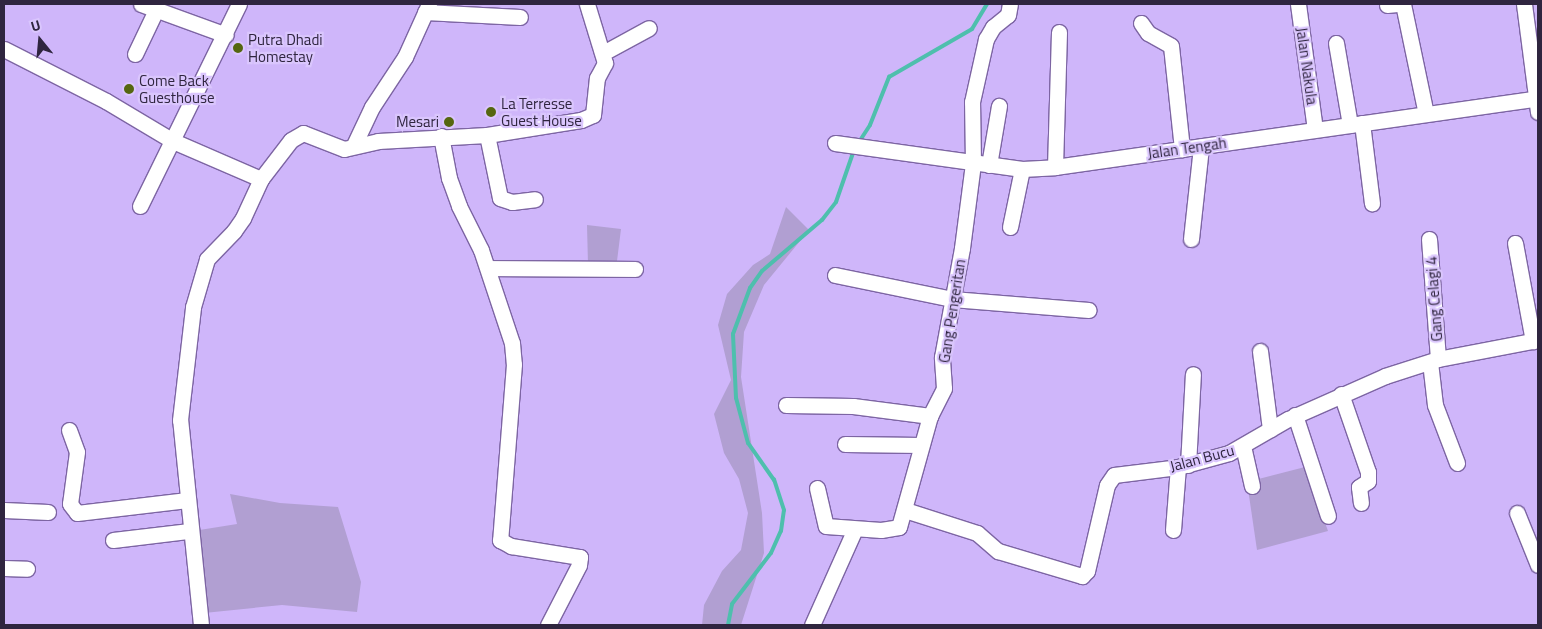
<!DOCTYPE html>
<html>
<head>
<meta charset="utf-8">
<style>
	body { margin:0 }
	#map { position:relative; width:1542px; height:629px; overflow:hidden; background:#cfb6fa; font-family:"Titillium Web",sans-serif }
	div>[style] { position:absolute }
	.green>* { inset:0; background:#b19fd2 }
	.stream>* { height:4px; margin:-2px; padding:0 2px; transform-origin:2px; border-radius:2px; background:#4ebfad }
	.roads { filter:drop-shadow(1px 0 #7d65a3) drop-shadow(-1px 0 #7d65a3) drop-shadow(0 1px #7d65a3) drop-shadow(0 -1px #7d65a3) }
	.minor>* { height:15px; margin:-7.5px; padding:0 7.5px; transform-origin:7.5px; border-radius:7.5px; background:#fff }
	.dots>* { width:14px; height:14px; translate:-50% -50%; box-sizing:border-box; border:2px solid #dac6fd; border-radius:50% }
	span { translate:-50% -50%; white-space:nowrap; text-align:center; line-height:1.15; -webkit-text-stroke:4.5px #dac6fd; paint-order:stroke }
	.poi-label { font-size:15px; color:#2f253f }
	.left { translate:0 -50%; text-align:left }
	.right { translate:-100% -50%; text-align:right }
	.street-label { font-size:15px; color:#2f253f }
	.frame { position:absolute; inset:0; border:5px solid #2f253f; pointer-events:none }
	.north { position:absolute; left:15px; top:15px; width:50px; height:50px; -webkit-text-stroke:4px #dac6fd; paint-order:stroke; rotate:343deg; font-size:14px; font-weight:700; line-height:20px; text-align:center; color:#2f253f }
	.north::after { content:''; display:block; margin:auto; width:18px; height:22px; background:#2f253f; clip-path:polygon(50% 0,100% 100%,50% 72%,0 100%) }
</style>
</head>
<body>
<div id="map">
	<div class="green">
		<div style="clip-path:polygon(786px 207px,809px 230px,764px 285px,744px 332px,741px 377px,762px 513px,764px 553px,741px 625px,702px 625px,704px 605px,722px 571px,741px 550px,748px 513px,739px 479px,724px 453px,714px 414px,731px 380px,718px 325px,727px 294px,753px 265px,770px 254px)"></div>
		<div style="clip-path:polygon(587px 225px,621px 229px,616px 269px,588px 264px)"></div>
		<div style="clip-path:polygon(1305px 467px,1328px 531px,1257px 550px,1247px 482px)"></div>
		<div style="clip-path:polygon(230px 494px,280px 503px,338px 507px,361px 582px,357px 612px,282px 605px,204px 613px,187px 532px,237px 524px)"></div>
	</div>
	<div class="stream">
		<div style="left:859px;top:142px;width:20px;rotate:-57deg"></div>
		<div style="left:870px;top:125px;width:52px;rotate:-68.4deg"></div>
		<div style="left:889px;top:77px;width:96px;rotate:-30deg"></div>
		<div style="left:972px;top:29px;width:29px;rotate:-59deg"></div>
		<div style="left:728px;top:625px;width:21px;rotate:-79deg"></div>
		<div style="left:732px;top:604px;width:64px;rotate:-52.6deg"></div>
		<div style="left:771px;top:553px;width:24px;rotate:-66deg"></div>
		<div style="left:781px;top:531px;width:21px;rotate:-82deg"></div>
		<div style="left:784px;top:510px;width:32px;rotate:-108deg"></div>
		<div style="left:774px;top:480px;width:45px;rotate:-125.1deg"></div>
		<div style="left:748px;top:443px;width:47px;rotate:-104.9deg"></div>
		<div style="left:736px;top:398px;width:64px;rotate:-92.7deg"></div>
		<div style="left:733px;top:334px;width:49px;rotate:-69.7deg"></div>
		<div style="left:750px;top:288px;width:21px;rotate:-55deg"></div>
		<div style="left:762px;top:271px;width:79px;rotate:-40.4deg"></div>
		<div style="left:822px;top:220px;width:23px;rotate:-52deg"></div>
		<div style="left:836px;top:202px;width:55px;rotate:-70.9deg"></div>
	</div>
	<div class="roads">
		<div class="minor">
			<div style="left:141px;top:4px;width:90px;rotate:20deg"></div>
			<div style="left:1298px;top:4px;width:126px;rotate:82.3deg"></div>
			<div style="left:1403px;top:4px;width:112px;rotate:78.2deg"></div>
			<div style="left:1524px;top:4px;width:109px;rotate:82.6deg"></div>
			<div style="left:1387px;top:5px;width:10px;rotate:-6deg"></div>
			<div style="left:425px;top:12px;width:95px;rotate:3deg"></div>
			<div style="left:1141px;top:23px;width:12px;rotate:55deg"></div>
			<div style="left:1148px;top:33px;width:26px;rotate:29deg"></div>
			<div style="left:1171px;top:46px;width:104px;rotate:83.9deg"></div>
			<div style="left:1336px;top:43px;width:83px;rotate:80.3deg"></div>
			<div style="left:4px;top:49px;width:114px;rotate:27deg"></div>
			<div style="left:106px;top:101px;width:78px;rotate:30.8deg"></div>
			<div style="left:173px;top:141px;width:96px;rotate:23.4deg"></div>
			<div style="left:603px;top:53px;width:52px;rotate:-28.5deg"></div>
			<div style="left:135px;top:54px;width:49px;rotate:-64.5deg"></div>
			<div style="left:1362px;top:123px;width:81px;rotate:82.9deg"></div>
			<div style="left:487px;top:135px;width:64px;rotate:78.3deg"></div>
			<div style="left:500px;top:198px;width:13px;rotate:18deg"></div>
			<div style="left:512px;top:202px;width:23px;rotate:-7deg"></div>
			<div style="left:441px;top:136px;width:43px;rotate:79.2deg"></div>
			<div style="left:449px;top:178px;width:30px;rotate:70deg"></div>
			<div style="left:459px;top:206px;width:49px;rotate:63.4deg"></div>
			<div style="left:481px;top:250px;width:98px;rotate:71.6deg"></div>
			<div style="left:512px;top:343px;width:21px;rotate:85deg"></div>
			<div style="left:514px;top:364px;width:177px;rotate:94.5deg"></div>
			<div style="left:500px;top:540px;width:13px;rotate:29deg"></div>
			<div style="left:511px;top:546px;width:70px;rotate:9.1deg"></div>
			<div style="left:580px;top:557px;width:8px;rotate:97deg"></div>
			<div style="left:579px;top:565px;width:68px;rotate:117.3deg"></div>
			<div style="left:835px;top:143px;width:189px;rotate:7.9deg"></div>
			<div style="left:1022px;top:169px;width:33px;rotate:-3deg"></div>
			<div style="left:1055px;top:167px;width:488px;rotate:-8.1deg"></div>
			<div style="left:354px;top:145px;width:42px;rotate:-64.7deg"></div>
			<div style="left:372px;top:107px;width:60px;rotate:-56.6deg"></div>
			<div style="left:405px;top:57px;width:58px;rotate:-65.6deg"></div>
			<div style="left:989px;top:165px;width:60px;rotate:-80.4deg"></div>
			<div style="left:1055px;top:167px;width:135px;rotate:-88.3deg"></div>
			<div style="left:140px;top:206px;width:225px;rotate:-63.9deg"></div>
			<div style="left:1010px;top:227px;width:59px;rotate:-78.3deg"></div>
			<div style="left:1191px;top:239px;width:93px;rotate:-83.8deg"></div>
			<div style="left:1429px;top:239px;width:120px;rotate:85.7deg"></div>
			<div style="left:1515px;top:243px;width:100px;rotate:79.6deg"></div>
			<div style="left:488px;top:268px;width:147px;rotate:0.4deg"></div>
			<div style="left:835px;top:275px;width:119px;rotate:11.6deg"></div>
			<div style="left:952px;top:299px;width:137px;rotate:4.6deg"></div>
			<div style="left:1260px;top:351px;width:79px;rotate:82.7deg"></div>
			<div style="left:1430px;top:362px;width:43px;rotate:83.4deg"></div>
			<div style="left:1435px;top:405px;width:62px;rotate:69.2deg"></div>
			<div style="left:1341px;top:394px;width:83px;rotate:70.9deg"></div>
			<div style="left:1368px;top:472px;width:9px;rotate:90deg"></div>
			<div style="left:1368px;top:481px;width:11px;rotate:146deg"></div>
			<div style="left:1359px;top:487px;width:16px;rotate:83deg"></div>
			<div style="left:786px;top:405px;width:67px;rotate:0.9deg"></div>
			<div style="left:853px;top:406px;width:78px;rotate:7.4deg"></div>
			<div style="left:1295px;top:415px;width:106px;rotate:71.9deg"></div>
			<div style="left:69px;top:430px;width:23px;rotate:70deg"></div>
			<div style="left:77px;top:452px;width:52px;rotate:97.7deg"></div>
			<div style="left:70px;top:504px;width:11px;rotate:52deg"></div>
			<div style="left:77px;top:513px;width:111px;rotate:-6.7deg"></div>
			<div style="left:845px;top:444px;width:76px;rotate:0.8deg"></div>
			<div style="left:1243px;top:446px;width:41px;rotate:77.3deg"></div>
			<div style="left:1188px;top:465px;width:91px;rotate:-86.9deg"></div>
			<div style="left:817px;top:488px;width:39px;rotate:77deg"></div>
			<div style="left:826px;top:526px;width:55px;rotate:4.2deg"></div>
			<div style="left:881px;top:530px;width:18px;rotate:-9deg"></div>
			<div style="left:899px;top:527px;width:115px;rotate:-74.4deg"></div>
			<div style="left:930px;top:416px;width:31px;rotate:-63deg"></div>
			<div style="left:944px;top:388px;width:31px;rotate:-94deg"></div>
			<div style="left:942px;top:357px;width:111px;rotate:-79.6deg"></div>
			<div style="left:962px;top:248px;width:86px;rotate:-82.6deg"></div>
			<div style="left:973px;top:163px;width:61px;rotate:-90.9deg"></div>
			<div style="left:972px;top:102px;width:65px;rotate:-77.5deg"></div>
			<div style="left:986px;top:39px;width:14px;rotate:-60deg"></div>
			<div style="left:993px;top:27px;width:19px;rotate:-39deg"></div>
			<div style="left:1008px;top:15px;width:11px;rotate:-80deg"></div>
			<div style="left:4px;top:510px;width:44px;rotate:2.6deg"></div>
			<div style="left:905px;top:510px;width:76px;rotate:17.7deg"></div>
			<div style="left:977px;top:533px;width:28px;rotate:41deg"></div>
			<div style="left:998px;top:551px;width:88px;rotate:16.6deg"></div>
			<div style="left:1082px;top:576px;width:7px;rotate:-45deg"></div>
			<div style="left:1087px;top:571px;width:88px;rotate:-76.9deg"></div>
			<div style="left:1107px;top:485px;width:12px;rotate:-55deg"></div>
			<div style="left:1114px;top:475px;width:64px;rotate:-7.1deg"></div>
			<div style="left:1178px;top:467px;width:53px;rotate:-15.4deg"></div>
			<div style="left:1229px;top:453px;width:68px;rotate:-30deg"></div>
			<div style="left:1288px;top:419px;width:106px;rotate:-23.9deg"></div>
			<div style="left:1385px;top:376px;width:56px;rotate:-17.8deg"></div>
			<div style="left:1438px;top:359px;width:102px;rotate:-10.8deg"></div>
			<div style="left:1517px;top:513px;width:56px;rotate:68deg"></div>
			<div style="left:1173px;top:530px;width:63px;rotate:-85.5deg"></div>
			<div style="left:113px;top:540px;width:77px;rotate:-6.8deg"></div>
			<div style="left:4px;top:568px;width:23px;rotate:2deg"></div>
			<div style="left:201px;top:625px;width:206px;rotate:-95.8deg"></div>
			<div style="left:180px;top:420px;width:114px;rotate:-83.4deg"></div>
			<div style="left:193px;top:307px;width:50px;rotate:-73.7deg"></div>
			<div style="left:207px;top:259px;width:39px;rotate:-46deg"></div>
			<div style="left:234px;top:231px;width:16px;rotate:-55deg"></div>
			<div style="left:243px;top:218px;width:43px;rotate:-65.2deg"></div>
			<div style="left:261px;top:179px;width:49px;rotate:-52.4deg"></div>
			<div style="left:291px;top:140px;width:14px;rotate:-30deg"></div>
			<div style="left:303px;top:133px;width:44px;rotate:21.3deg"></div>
			<div style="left:344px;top:149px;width:35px;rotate:-13deg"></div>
			<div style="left:378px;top:141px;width:109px;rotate:-3.2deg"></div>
			<div style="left:487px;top:135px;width:95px;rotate:-9.1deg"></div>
			<div style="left:581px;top:120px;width:13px;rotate:-23deg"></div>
			<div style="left:593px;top:115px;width:37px;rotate:-84deg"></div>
			<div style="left:597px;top:78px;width:17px;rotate:-62deg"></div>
			<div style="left:605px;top:63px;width:62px;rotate:-107deg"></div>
			<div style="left:812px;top:625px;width:105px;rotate:-65.9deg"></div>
		</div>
	</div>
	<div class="dots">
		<div style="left:238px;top:48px;background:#556610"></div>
		<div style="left:129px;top:89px;background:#556610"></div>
		<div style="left:491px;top:112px;background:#556610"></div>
		<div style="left:449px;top:122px;background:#556610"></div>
	</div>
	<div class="poi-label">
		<span class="left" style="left:248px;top:48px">Putra Dhadi<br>Homestay</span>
		<span class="left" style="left:139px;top:89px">Come Back<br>Guesthouse</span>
		<span class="left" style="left:501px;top:112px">La Terresse<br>Guest House</span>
		<span class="right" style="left:439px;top:122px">Mesari</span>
	</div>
	<div class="street-label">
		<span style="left:1307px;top:66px;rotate:82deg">Jalan Nakula</span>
		<span style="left:1187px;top:148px;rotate:-8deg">Jalan Tengah</span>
		<span style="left:1434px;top:299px;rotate:-94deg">Gang Celagi 4</span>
		<span style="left:952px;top:311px;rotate:-81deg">Gang Pengeritan</span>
		<span style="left:1202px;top:458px;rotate:-15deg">Jalan Bucu</span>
	</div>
	<div class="frame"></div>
	<div class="north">U</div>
</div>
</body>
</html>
